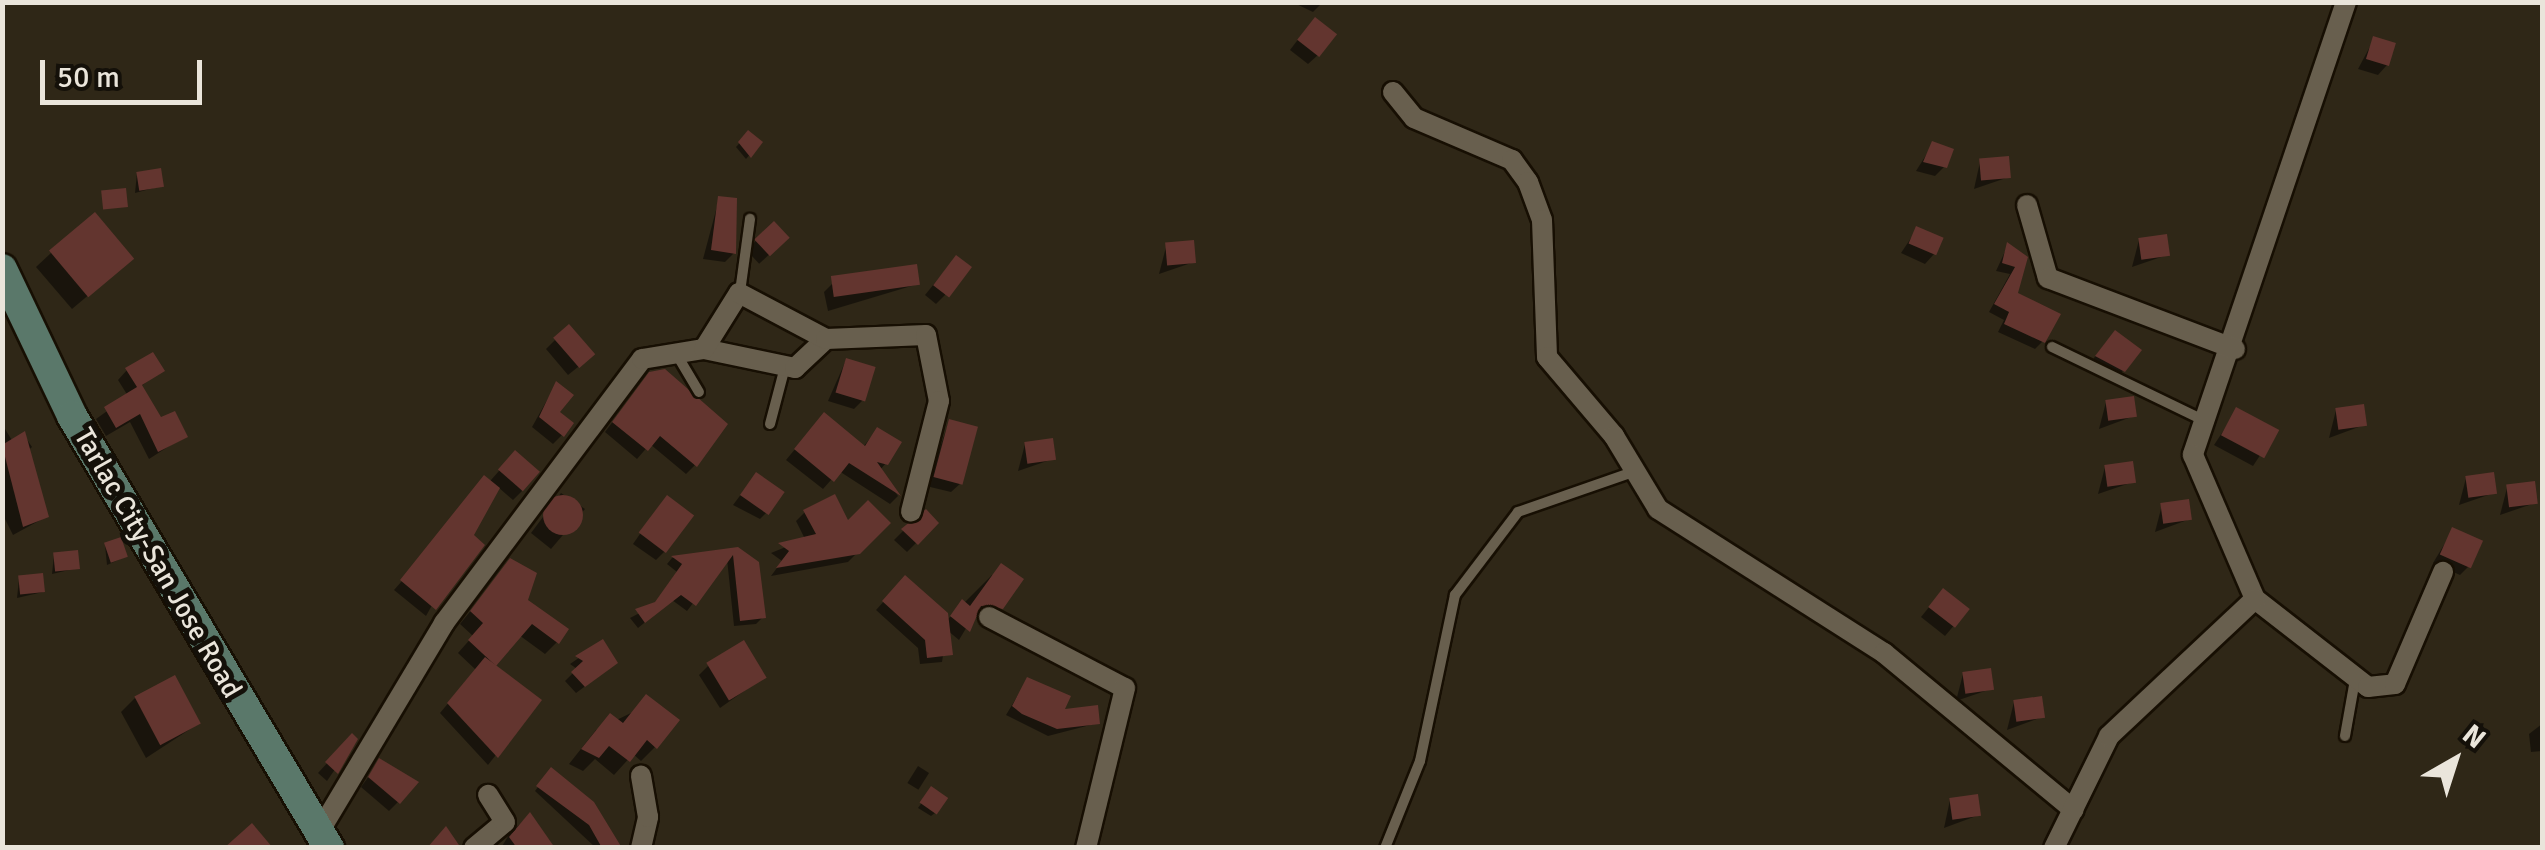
<!DOCTYPE html>
<html>
<head>
<meta charset="utf-8">
<style>
	body { margin:0 }
	#map { position:relative; width:2545px; height:850px; overflow:hidden; background:#2f2717; font-family:Signika,sans-serif }
	div>[style] { position:absolute }
	.shadow>* { inset:0; background:#0007; transform-origin:0 0 }
	.building>* { inset:0; background:#63352f; transform-origin:0 0 }
	.round { border-radius:50% }
	.roads { filter:drop-shadow(2px 0 #170f03) drop-shadow(-2px 0 #170f03) drop-shadow(0 2px #170f03) drop-shadow(0 -2px #170f03) }
	.lane>* { height:10px; margin:-5px; padding:0 5px; transform-origin:5px; border-radius:5px; background:#685f4e }
	.street>* { height:20px; margin:-10px; padding:0 10px; transform-origin:10px; border-radius:10px; background:#685f4e }
	.secondary>* { height:30px; margin:-15px; padding:0 15px; transform-origin:15px; border-radius:15px; background:#5a786a }
	span { translate:-50% -50%; white-space:nowrap; text-align:center; line-height:1.15; -webkit-text-stroke:10px #141009; paint-order:stroke }
	.street-label { font-size:28px; color:#eae5db }
	.frame { position:absolute; inset:0; border:5px solid #eae5db; pointer-events:none }
	.north { position:absolute; left:2405px; top:710px; width:100px; height:100px; -webkit-text-stroke:8px #141009; paint-order:stroke; rotate:39deg; font-size:28px; font-weight:700; line-height:40px; text-align:center; color:#eae5db }
	.north::after { content:''; display:block; margin:auto; width:35px; height:45px; background:#eae5db; clip-path:polygon(50% 0,100% 100%,50% 72%,0 100%) }
	.scale { position:absolute; left:40px; top:60px; width:162px; height:45px; box-sizing:border-box; border:5px solid #eae5db; border-top:0; padding-left:12px; font-size:30px; line-height:35px; white-space:nowrap; color:#eae5db; -webkit-text-stroke:8px #141009; paint-order:stroke }
</style>
</head>
<body>
<div id="map">
	<div class="shadow">
		<div style="clip-path:polygon(1292px 2px,1323px 2px,1313px 12px)"></div>
		<div style="clip-path:polygon(1306px 29px,1318px 55px,1308px 64px,1290px 50px)"></div>
		<div style="clip-path:polygon(2374px 39px,2387px 65px,2378px 75px,2358px 69px)"></div>
		<div style="clip-path:polygon(748px 134px,760px 143px,746px 159px,736px 147px)"></div>
		<div style="clip-path:polygon(1933px 144px,1944px 167px,1935px 176px,1916px 171px)"></div>
		<div style="clip-path:polygon(1980px 162px,2009px 177px,1974px 189px)"></div>
		<div style="clip-path:polygon(137px 173px,161px 186px,135px 193px)"></div>
		<div style="clip-path:polygon(719px 199px,734px 253px,725px 262px,703px 259px)"></div>
		<div style="left:774px;top:224px;width:19px;height:38px;rotate:47deg"></div>
		<div style="clip-path:polygon(1917px 229px,1934px 254px,1925px 264px,1901px 253px)"></div>
		<div style="clip-path:polygon(2139px 240px,2167px 255px,2132px 267px)"></div>
		<div style="clip-path:polygon(2008px 245px,2025px 258px,2015px 295px,2043px 341px,2035px 349px,1998px 332px,2004px 320px,1989px 312px,2010px 274px,1996px 271px)"></div>
		<div style="clip-path:polygon(1166px 247px,1194px 262px,1159px 274px)"></div>
		<div style="clip-path:polygon(51px 253px,116px 272px,72px 309px,36px 267px)"></div>
		<div style="clip-path:polygon(947px 268px,945px 295px,936px 304px,925px 295px)"></div>
		<div style="clip-path:polygon(833px 283px,918px 284px,828px 311px,824px 292px)"></div>
		<div style="clip-path:polygon(555px 340px,583px 363px,568px 375px,546px 349px)"></div>
		<div style="clip-path:polygon(2106px 342px,2123px 371px,2113px 380px,2088px 366px)"></div>
		<div style="clip-path:polygon(846px 360px,863px 400px,854px 409px,828px 401px)"></div>
		<div style="clip-path:polygon(127px 370px,162px 370px,140px 387px,160px 421px,185px 436px,149px 459px,130px 422px,106px 436px,96px 419px,128px 396px,118px 380px)"></div>
		<div style="clip-path:polygon(556px 384px,562px 435px,553px 444px,532px 427px)"></div>
		<div style="clip-path:polygon(641px 384px,695px 465px,686px 474px,650px 444px,637px 459px,605px 432px)"></div>
		<div style="clip-path:polygon(2106px 402px,2134px 416px,2099px 429px)"></div>
		<div style="clip-path:polygon(2237px 410px,2276px 431px,2253px 466px,2214px 445px)"></div>
		<div style="clip-path:polygon(2336px 410px,2364px 425px,2329px 438px)"></div>
		<div style="clip-path:polygon(949px 422px,961px 483px,951px 492px,926px 486px)"></div>
		<div style="clip-path:polygon(2px 424px,13px 442px,24px 435px,32px 447px,23px 455px,46px 517px,13px 535px,2px 513px)"></div>
		<div style="clip-path:polygon(815px 425px,863px 447px,877px 430px,886px 463px,880px 470px,898px 496px,890px 504px,839px 471px,823px 489px,786px 460px)"></div>
		<div style="clip-path:polygon(1025px 444px,1053px 459px,1018px 471px)"></div>
		<div style="clip-path:polygon(506px 463px,522px 491px,513px 500px,498px 487px,426px 616px,394px 590px)"></div>
		<div style="clip-path:polygon(2105px 467px,2133px 482px,2098px 494px)"></div>
		<div style="clip-path:polygon(2466px 478px,2494px 493px,2459px 505px)"></div>
		<div style="clip-path:polygon(748px 485px,769px 510px,760px 519px,733px 505px)"></div>
		<div style="clip-path:polygon(2507px 488px,2535px 503px,2500px 515px)"></div>
		<div style="clip-path:polygon(561px 493px,585px 509px,551px 549px,531px 533px)"></div>
		<div style="clip-path:polygon(2162px 505px,2190px 519px,2155px 532px)"></div>
		<div style="clip-path:polygon(658px 508px,665px 551px,656px 560px,633px 544px)"></div>
		<div style="clip-path:polygon(805px 512px,848px 524px,887px 523px,848px 562px,771px 576px,782px 561px,771px 553px,805px 539px,796px 521px)"></div>
		<div style="clip-path:polygon(936px 523px,907px 552px,894px 540px,903px 531px)"></div>
		<div style="clip-path:polygon(2453px 530px,2469px 566px,2460px 575px,2433px 563px)"></div>
		<div style="clip-path:polygon(105px 545px,125px 557px,107px 565px)"></div>
		<div style="clip-path:polygon(737px 550px,763px 617px,756px 624px,734px 626px,727px 559px,687px 611px,672px 600px,638px 628px,630px 618px,653px 606px,677px 572px,667px 564px,672px 558px)"></div>
		<div style="clip-path:polygon(54px 555px,78px 568px,52px 574px)"></div>
		<div style="clip-path:polygon(511px 561px,525px 601px,557px 642px,545px 654px,519px 635px,492px 666px,539px 700px,488px 765px,440px 713px,476px 670px,458px 653px,473px 636px,460px 624px)"></div>
		<div style="clip-path:polygon(992px 575px,1001px 607px,974px 615px,959px 640px,947px 630px,942px 662px,920px 664px,918px 648px,876px 610px,905px 578px,946px 621px)"></div>
		<div style="clip-path:polygon(19px 579px,43px 592px,17px 598px)"></div>
		<div style="clip-path:polygon(1934px 601px,1967px 610px,1945px 636px,1921px 617px)"></div>
		<div style="clip-path:polygon(602px 642px,607px 670px,576px 693px,565px 681px,577px 669px,570px 664px)"></div>
		<div style="clip-path:polygon(708px 666px,764px 677px,720px 708px,699px 675px)"></div>
		<div style="clip-path:polygon(1963px 674px,1991px 689px,1956px 701px)"></div>
		<div style="clip-path:polygon(1027px 680px,1061px 712px,1098px 723px,1048px 736px,1006px 715px)"></div>
		<div style="clip-path:polygon(135px 698px,198px 724px,146px 758px,121px 712px)"></div>
		<div style="clip-path:polygon(2014px 702px,2042px 717px,2007px 730px)"></div>
		<div style="clip-path:polygon(633px 712px,655px 747px,641px 761px,633px 754px,614px 775px,595px 759px,583px 771px,569px 764px,596px 730px)"></div>
		<div style="clip-path:polygon(2542px 724px,2542px 751px,2531px 752px,2529px 734px)"></div>
		<div style="clip-path:polygon(352px 736px,355px 740px,327px 781px,318px 773px)"></div>
		<div style="clip-path:polygon(380px 761px,398px 802px,389px 811px,361px 787px)"></div>
		<div style="left:918px;top:766px;width:13px;height:20px;rotate:32deg"></div>
		<div style="clip-path:polygon(548px 774px,619px 848px,596px 848px,535px 791px)"></div>
		<div style="clip-path:polygon(928px 794px,935px 813px,931px 816px,918px 808px)"></div>
		<div style="clip-path:polygon(1950px 800px,1979px 815px,1944px 828px)"></div>
		<div style="clip-path:polygon(529px 816px,553px 848px,501px 848px,510px 833px)"></div>
	</div>
	<div class="building">
		<div style="left:1315px;top:17px;width:28px;height:29px;rotate:38deg"></div>
		<div style="left:2373px;top:36px;width:24px;height:24px;rotate:17deg"></div>
		<div style="clip-path:polygon(748px 130px,763px 142px,751px 158px,738px 142px)"></div>
		<div style="clip-path:polygon(1932px 141px,1954px 149px,1947px 168px,1923px 162px)"></div>
		<div style="left:2009px;top:156px;width:22px;height:30px;rotate:85deg"></div>
		<div style="left:161px;top:168px;width:19px;height:25px;rotate:81deg"></div>
		<div style="left:126px;top:188px;width:19px;height:25px;rotate:84deg"></div>
		<div style="clip-path:polygon(718px 196px,737px 198px,736px 254px,711px 250px)"></div>
		<div style="left:95px;top:212px;width:61px;height:60px;rotate:50deg"></div>
		<div style="left:774px;top:221px;width:23px;height:27px;rotate:47deg"></div>
		<div style="left:1916px;top:226px;width:30px;height:19px;rotate:23deg"></div>
		<div style="left:2167px;top:234px;width:22px;height:29px;rotate:82deg"></div>
		<div style="left:1194px;top:240px;width:23px;height:29px;rotate:85deg"></div>
		<div style="clip-path:polygon(2007px 242px,2028px 257px,2018px 293px,2061px 314px,2045px 343px,2004px 324px,2009px 312px,1994px 304px,2015px 267px,2002px 263px)"></div>
		<div style="left:956px;top:255px;width:20px;height:38px;rotate:37deg"></div>
		<div style="left:917px;top:264px;width:21px;height:87px;rotate:82deg"></div>
		<div style="left:569px;top:324px;width:40px;height:21px;rotate:49deg"></div>
		<div style="clip-path:polygon(2115px 330px,2142px 350px,2125px 372px,2095px 356px)"></div>
		<div style="clip-path:polygon(153px 352px,165px 371px,142px 385px,161px 417px,175px 411px,188px 437px,158px 452px,140px 414px,116px 428px,104px 407px,137px 387px,125px 368px)"></div>
		<div style="left:846px;top:358px;width:31px;height:36px;rotate:17deg"></div>
		<div style="clip-path:polygon(665px 369px,728px 424px,697px 467px,660px 436px,648px 451px,612px 422px,649px 372px)"></div>
		<div style="clip-path:polygon(556px 381px,574px 395px,560px 412px,574px 423px,564px 437px,539px 417px)"></div>
		<div style="left:2134px;top:396px;width:21px;height:29px;rotate:82deg"></div>
		<div style="left:2364px;top:404px;width:22px;height:29px;rotate:82deg"></div>
		<div style="left:2236px;top:407px;width:49px;height:32px;rotate:28deg"></div>
		<div style="clip-path:polygon(824px 412px,865px 446px,877px 427px,902px 442px,888px 465px,877px 462px,901px 496px,849px 463px,834px 482px,794px 449px)"></div>
		<div style="left:949px;top:419px;width:30px;height:60px;rotate:15deg"></div>
		<div style="clip-path:polygon(25px 431px,49px 517px,23px 527px,2px 445px)"></div>
		<div style="left:1053px;top:438px;width:22px;height:29px;rotate:82deg"></div>
		<div style="left:515px;top:450px;width:33px;height:26px;rotate:41deg"></div>
		<div style="left:2133px;top:461px;width:22px;height:29px;rotate:82deg"></div>
		<div style="left:756px;top:472px;width:35px;height:28px;rotate:35deg"></div>
		<div style="left:2494px;top:472px;width:22px;height:29px;rotate:82deg"></div>
		<div style="clip-path:polygon(484px 475px,500px 488px,474px 535px,485px 545px,436px 610px,400px 580px)"></div>
		<div style="left:2535px;top:481px;width:23px;height:29px;rotate:83deg"></div>
		<div style="clip-path:polygon(835px 494px,848px 520px,868px 500px,891px 523px,860px 554px,776px 568px,789px 551px,778px 543px,816px 534px,803px 510px)"></div>
		<div class="round" style="left:543px;top:495px;width:40px;height:40px"></div>
		<div style="left:667px;top:495px;width:34px;height:47px;rotate:37deg"></div>
		<div style="left:2189px;top:499px;width:21px;height:29px;rotate:82deg"></div>
		<div style="clip-path:polygon(926px 509px,939px 523px,918px 545px,901px 529px)"></div>
		<div style="left:2452px;top:527px;width:34px;height:30px;rotate:24deg"></div>
		<div style="left:121px;top:537px;width:21px;height:18px;rotate:71deg"></div>
		<div style="clip-path:polygon(738px 547px,759px 562px,766px 618px,740px 621px,733px 555px,696px 606px,681px 595px,645px 623px,635px 609px,655px 602px,682px 564px,671px 556px)"></div>
		<div style="left:78px;top:550px;width:19px;height:25px;rotate:84deg"></div>
		<div style="clip-path:polygon(510px 558px,537px 573px,528px 600px,569px 629px,559px 644px,532px 624px,496px 666px,468px 640px,483px 623px,470px 611px)"></div>
		<div style="clip-path:polygon(1001px 563px,1024px 579px,1003px 609px,981px 606px,970px 632px,950px 616px,962px 599px,970px 606px)"></div>
		<div style="left:43px;top:573px;width:19px;height:25px;rotate:84deg"></div>
		<div style="clip-path:polygon(905px 575px,948px 613px,953px 655px,927px 658px,925px 640px,882px 601px)"></div>
		<div style="left:1943px;top:588px;width:34px;height:24px;rotate:38deg"></div>
		<div style="clip-path:polygon(603px 639px,618px 663px,585px 687px,571px 672px,583px 661px,575px 656px)"></div>
		<div style="left:744px;top:640px;width:44px;height:44px;rotate:59deg"></div>
		<div style="clip-path:polygon(485px 657px,542px 700px,498px 758px,447px 703px)"></div>
		<div style="left:1991px;top:668px;width:22px;height:29px;rotate:82deg"></div>
		<div style="left:175px;top:675px;width:55px;height:46px;rotate:62deg"></div>
		<div style="clip-path:polygon(1027px 677px,1071px 696px,1065px 709px,1098px 705px,1100px 724px,1057px 729px,1022px 714px,1012px 706px)"></div>
		<div style="clip-path:polygon(646px 694px,680px 720px,657px 749px,647px 740px,630px 762px,609px 746px,599px 758px,581px 749px,610px 713px,623px 723px)"></div>
		<div style="left:2042px;top:696px;width:22px;height:29px;rotate:82deg"></div>
		<div style="clip-path:polygon(352px 733px,358px 739px,338px 774px,325px 762px)"></div>
		<div style="clip-path:polygon(379px 758px,419px 782px,400px 804px,368px 777px)"></div>
		<div style="clip-path:polygon(551px 767px,594px 802px,622px 848px,602px 848px,589px 825px,536px 786px)"></div>
		<div style="left:931px;top:786px;width:21px;height:20px;rotate:35deg"></div>
		<div style="left:1978px;top:794px;width:22px;height:29px;rotate:82deg"></div>
		<div style="clip-path:polygon(530px 812px,555px 848px,517px 848px,509px 837px)"></div>
		<div style="clip-path:polygon(252px 823px,273px 848px,224px 848px)"></div>
		<div style="clip-path:polygon(446px 826px,461px 848px,427px 848px)"></div>
	</div>
	<div class="roads">
		<div class="lane">
			<div style="left:740px;top:292px;width:74px;rotate:-82.2deg"></div>
			<div style="left:2052px;top:347px;width:168px;rotate:25.8deg"></div>
			<div style="left:677px;top:355px;width:43px;rotate:59.3deg"></div>
			<div style="left:770px;top:424px;width:59px;rotate:-75.3deg"></div>
			<div style="left:2345px;top:736px;width:57px;rotate:-79.9deg"></div>
			<div style="left:1385px;top:848px;width:94px;rotate:-68.1deg"></div>
			<div style="left:1420px;top:761px;width:170px;rotate:-78.1deg"></div>
			<div style="left:1455px;top:595px;width:104px;rotate:-52.8deg"></div>
			<div style="left:1518px;top:512px;width:119px;rotate:-19.2deg"></div>
		</div>
		<div class="street">
			<div style="left:2346px;top:2px;width:478px;rotate:108.7deg"></div>
			<div style="left:2193px;top:455px;width:157px;rotate:66.7deg"></div>
			<div style="left:2255px;top:599px;width:143px;rotate:37.9deg"></div>
			<div style="left:2368px;top:687px;width:27px;rotate:-6deg"></div>
			<div style="left:2395px;top:684px;width:122px;rotate:-66.8deg"></div>
			<div style="left:1393px;top:92px;width:33px;rotate:51deg"></div>
			<div style="left:1414px;top:118px;width:107px;rotate:23.2deg"></div>
			<div style="left:1512px;top:160px;width:27px;rotate:54deg"></div>
			<div style="left:1528px;top:182px;width:40px;rotate:69.8deg"></div>
			<div style="left:1542px;top:220px;width:137px;rotate:87.9deg"></div>
			<div style="left:1547px;top:357px;width:104px;rotate:49.7deg"></div>
			<div style="left:1614px;top:436px;width:85px;rotate:58.9deg"></div>
			<div style="left:1658px;top:509px;width:268px;rotate:32.5deg"></div>
			<div style="left:1884px;top:653px;width:246px;rotate:39.6deg"></div>
			<div style="left:2027px;top:205px;width:76px;rotate:74deg"></div>
			<div style="left:2048px;top:278px;width:200px;rotate:20.8deg"></div>
			<div style="left:704px;top:349px;width:93px;rotate:11.8deg"></div>
			<div style="left:795px;top:368px;width:42px;rotate:-43.1deg"></div>
			<div style="left:989px;top:617px;width:153px;rotate:27.6deg"></div>
			<div style="left:1125px;top:688px;width:165px;rotate:103.7deg"></div>
			<div style="left:319px;top:832px;width:244px;rotate:-59.1deg"></div>
			<div style="left:444px;top:623px;width:330px;rotate:-53.1deg"></div>
			<div style="left:642px;top:359px;width:63px;rotate:-9.2deg"></div>
			<div style="left:704px;top:349px;width:66px;rotate:-58deg"></div>
			<div style="left:739px;top:293px;width:98px;rotate:27.9deg"></div>
			<div style="left:826px;top:339px;width:100px;rotate:-2.3deg"></div>
			<div style="left:926px;top:335px;width:67px;rotate:78.9deg"></div>
			<div style="left:939px;top:401px;width:114px;rotate:104.2deg"></div>
			<div style="left:474px;top:848px;width:40px;rotate:-40deg"></div>
			<div style="left:505px;top:822px;width:32px;rotate:-122deg"></div>
			<div style="left:641px;top:848px;width:32px;rotate:-77deg"></div>
			<div style="left:648px;top:817px;width:42px;rotate:-99.7deg"></div>
			<div style="left:2054px;top:848px;width:125px;rotate:-63.8deg"></div>
			<div style="left:2109px;top:736px;width:200px;rotate:-43.2deg"></div>
		</div>
		<div class="secondary">
			<div style="left:2px;top:269px;width:163px;rotate:64.5deg"></div>
			<div style="left:72px;top:416px;width:503px;rotate:59.25deg"></div>
		</div>
	</div>
	<div class="street-label">
		<span style="left:158px;top:563px;rotate:60deg">Tarlac City-San Jose Road</span>
	</div>
	<div class="frame"></div>
	<div class="north">N</div>
	<div class="scale">50 m</div>
</div>
</body>
</html>
